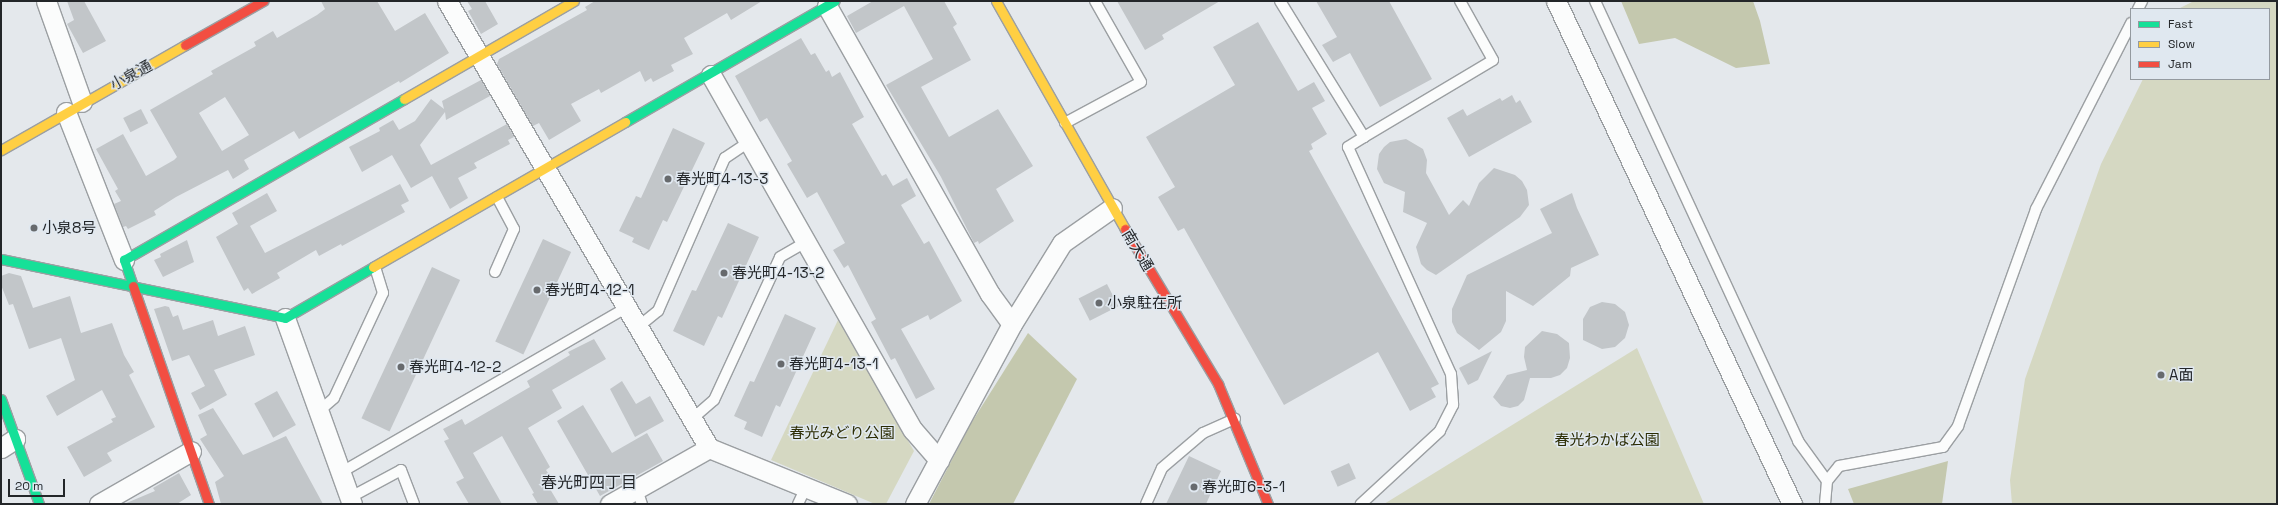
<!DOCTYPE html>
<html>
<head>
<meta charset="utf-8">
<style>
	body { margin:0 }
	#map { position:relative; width:2278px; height:505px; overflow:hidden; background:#e4e8ec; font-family:"Space Grotesk","Noto Sans JP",sans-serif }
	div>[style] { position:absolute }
	.green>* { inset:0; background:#d5d8c2 }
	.forest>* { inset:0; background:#c4c8ae }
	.building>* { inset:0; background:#c2c6c9; transform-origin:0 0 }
	.roads { filter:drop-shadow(1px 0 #9b9fa2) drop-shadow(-1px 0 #9b9fa2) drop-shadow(0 1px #9b9fa2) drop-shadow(0 -1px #9b9fa2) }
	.lane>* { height:10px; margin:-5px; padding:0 5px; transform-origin:5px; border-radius:5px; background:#fbfcfc }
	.street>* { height:19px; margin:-9.5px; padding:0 9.5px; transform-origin:9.5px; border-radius:9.5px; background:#fbfcfc }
	.fast>* { height:9px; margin:-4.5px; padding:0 4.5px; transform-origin:4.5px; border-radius:4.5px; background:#16e098 }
	.slow>* { height:9px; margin:-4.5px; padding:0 4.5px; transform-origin:4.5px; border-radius:4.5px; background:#ffcf43 }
	.jam>* { height:9px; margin:-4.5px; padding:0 4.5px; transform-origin:4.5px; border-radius:4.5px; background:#f24e42 }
	.dots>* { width:11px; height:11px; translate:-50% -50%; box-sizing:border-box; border:2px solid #e0e8f0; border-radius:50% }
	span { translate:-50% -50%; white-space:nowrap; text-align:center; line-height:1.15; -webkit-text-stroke:3px #e0e8f0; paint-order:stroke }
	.street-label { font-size:15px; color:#232629 }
	.poi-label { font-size:15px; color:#232629 }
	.left { translate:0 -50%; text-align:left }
	.park-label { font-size:15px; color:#2b2c03 }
	.neighbourhood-label { font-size:16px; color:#232629 }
	.frame { position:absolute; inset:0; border:2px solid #232629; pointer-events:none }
	.legend { position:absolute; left:2130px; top:8px; width:140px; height:72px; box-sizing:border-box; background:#e0e8f0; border:1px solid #949aa0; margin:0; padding:5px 7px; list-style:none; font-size:12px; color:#232629 }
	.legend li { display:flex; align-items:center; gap:8px; height:20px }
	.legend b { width:20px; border:1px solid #949aa0 }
	.scale { position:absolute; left:8px; top:479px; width:57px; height:18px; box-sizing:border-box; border:2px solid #232629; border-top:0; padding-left:5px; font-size:12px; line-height:14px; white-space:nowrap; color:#232629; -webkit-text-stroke:3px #e0e8f0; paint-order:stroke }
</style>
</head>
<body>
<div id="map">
	<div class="green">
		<div style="clip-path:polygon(2194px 1px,2277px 1px,2277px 504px,2012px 504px,2010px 480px,2025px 379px,2101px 164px,2143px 79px,2269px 79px,2269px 9px,2178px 9px)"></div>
		<div style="clip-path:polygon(838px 320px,914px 451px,886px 504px,875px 504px,771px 460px)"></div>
		<div style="clip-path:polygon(1637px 348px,1704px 504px,1384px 504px)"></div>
	</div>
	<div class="forest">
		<div style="clip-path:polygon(1621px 1px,1753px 1px,1760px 21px,1770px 64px,1736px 68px,1675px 38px,1639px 44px)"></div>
		<div style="clip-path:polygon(1028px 333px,1077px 379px,1013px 504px,929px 504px,970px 425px)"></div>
		<div style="clip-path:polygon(1948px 461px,1942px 504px,1854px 504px,1848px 489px)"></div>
	</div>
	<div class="building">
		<div style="clip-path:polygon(67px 1px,84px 1px,106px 41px,83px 53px,67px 24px,74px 20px)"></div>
		<div style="clip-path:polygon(evenodd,321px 1px,377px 1px,395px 31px,425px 13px,449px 53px,400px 83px,399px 81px,299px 139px,294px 131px,244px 160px,249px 169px,233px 179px,228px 170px,176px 197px,154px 211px,156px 215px,128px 229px,126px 226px,123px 227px,114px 204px,121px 201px,115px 191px,118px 189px,96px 149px,123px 134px,146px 176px,174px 160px,177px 157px,150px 110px,213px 74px,211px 71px,256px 46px,254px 42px,273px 31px,277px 38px,317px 15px,325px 9px,321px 1px,225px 97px,249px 135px,222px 151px,199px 113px,225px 97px)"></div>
		<div style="clip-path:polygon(467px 1px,485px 1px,498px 24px,481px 34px,468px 11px,472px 9px)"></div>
		<div style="clip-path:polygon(595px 1px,762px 1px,731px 20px,727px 13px,684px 38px,693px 54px,671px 65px,674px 71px,653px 82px,651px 78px,645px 82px,640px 71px,601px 93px,599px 89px,571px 104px,581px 121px,549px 140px,539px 123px,533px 126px,497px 64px,499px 59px,587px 10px,585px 7px)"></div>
		<div style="clip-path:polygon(873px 1px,944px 1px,957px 24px,953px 27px,971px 60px,921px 87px,949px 137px,998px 109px,1033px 166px,996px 189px,1014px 221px,979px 244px,978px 241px,974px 243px,941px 177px,886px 85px,933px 59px,904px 6px,856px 33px,847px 16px)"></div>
		<div style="clip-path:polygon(1117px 1px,1220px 1px,1162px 35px,1164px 39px,1145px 50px)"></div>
		<div style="clip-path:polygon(1316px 1px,1389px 1px,1432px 79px,1380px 107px,1350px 53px,1333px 62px,1322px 45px,1337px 37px)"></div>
		<div style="clip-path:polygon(1258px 22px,1298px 91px,1314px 82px,1325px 101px,1312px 108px,1327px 134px,1311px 144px,1313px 149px,1309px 151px,1439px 384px,1431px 388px,1436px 397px,1410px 411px,1378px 352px,1284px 405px,1184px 228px,1178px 231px,1158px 197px,1175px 187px,1146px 137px,1235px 85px,1213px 47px)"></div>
		<div style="clip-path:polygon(801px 38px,811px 55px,815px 53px,826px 72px,829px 70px,832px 77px,840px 72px,864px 117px,852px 124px,882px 176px,886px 174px,893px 186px,907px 178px,916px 196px,901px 205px,924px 244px,929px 241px,962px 301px,930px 320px,928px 315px,901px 329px,935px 389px,916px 399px,895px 358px,891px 360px,871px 322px,876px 319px,848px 265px,844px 268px,833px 250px,845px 243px,817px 192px,807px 198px,787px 164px,792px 161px,767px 118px,760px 122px,735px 76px)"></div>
		<div style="clip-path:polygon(481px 80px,490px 96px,446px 120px,445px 112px,420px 145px,431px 165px,507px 124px,514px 137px,508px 140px,510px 144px,474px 163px,477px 168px,458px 178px,468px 198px,450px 209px,432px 176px,411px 188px,392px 155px,362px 172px,349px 147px,380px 131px,379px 128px,393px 120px,399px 130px,415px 121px,431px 99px,444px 109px,442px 101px)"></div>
		<div style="clip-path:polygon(1512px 95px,1516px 103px,1520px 100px,1532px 122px,1469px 157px,1447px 118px,1463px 109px,1467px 116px,1500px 98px,1502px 101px)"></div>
		<div style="left:141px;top:109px;width:16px;height:20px;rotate:63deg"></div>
		<div style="clip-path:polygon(673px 128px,705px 143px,667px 222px,663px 220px,649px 250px,632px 242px,634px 238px,619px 231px,636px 196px,641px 198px)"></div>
		<div style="clip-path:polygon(1406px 139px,1423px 149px,1427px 160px,1426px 173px,1449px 215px,1463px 200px,1469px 206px,1479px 183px,1494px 168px,1515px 175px,1522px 181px,1527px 190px,1529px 205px,1520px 217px,1436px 275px,1427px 270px,1421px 264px,1416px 247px,1427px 223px,1403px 212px,1405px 192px,1384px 183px,1377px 169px,1379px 154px,1384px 147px,1390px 142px)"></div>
		<div style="clip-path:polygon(400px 184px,409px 201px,401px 205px,405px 212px,342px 246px,341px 244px,319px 256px,316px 250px,277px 273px,280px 278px,252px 294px,248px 288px,244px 291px,216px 237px,238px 224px,232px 213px,267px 193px,277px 211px,250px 226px,265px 253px)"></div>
		<div style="clip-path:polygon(1572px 193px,1577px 208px,1599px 255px,1571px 268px,1570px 276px,1533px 306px,1506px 291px,1506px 321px,1501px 332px,1479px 350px,1457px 333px,1452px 322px,1452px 309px,1467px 275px,1552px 233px,1540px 209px)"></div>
		<div style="clip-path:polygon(728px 223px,759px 237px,722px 318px,718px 316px,704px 346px,673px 331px,692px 290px,696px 291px)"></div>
		<div style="left:543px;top:239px;width:31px;height:113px;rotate:25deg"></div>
		<div style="clip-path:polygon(187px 240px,194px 262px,163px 277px,154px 260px,161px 257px,160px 254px)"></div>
		<div style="left:432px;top:267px;width:31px;height:167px;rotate:25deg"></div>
		<div style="clip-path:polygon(9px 273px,21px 276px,33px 308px,70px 296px,81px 333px,112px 323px,124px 355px,134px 372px,129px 375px,155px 427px,107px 453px,112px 461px,84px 477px,67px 447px,113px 422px,111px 419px,116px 417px,102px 390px,57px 416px,46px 396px,75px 380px,61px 338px,29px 349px,13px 304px,9px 305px,1px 285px,1px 276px)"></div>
		<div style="left:1107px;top:284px;width:25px;height:32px;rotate:63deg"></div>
		<div style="clip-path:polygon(1602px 302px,1615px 304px,1625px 312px,1629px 325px,1625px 338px,1615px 347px,1602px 349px,1583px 340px,1583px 319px,1590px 307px)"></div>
		<div style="clip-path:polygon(165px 306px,169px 307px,173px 317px,178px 315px,183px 330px,213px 320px,218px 336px,245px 326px,255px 355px,214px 370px,227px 395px,200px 410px,191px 393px,205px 386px,189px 355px,172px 361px,154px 309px)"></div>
		<div style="clip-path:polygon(785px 314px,816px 328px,780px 407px,776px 405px,762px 437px,744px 429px,747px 422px,734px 416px,750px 381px,754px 382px)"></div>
		<div style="clip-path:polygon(1542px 331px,1557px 334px,1569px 343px,1570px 358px,1567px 368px,1560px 375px,1551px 378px,1530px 378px,1524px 400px,1518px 406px,1510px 408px,1501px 406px,1493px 397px,1507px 375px,1527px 370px,1524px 357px,1525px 347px)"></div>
		<div style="clip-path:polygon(594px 339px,606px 359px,552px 390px,562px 408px,528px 428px,550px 467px,546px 470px,550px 476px,544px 479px,559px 504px,538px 504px,532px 494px,534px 493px,502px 436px,473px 453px,502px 504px,469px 504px,456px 482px,464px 478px,444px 441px,449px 439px,443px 429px,462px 419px,465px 425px,530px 387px,527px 381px,570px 355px,568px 352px)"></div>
		<div style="clip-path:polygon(1492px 351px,1478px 380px,1468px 385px,1459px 368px)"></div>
		<div style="clip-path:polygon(622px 381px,636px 404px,650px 396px,664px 421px,635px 437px,610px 389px)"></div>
		<div style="left:277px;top:391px;width:39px;height:26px;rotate:61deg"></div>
		<div style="clip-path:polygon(583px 405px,612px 453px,647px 433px,663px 461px,600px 496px,557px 421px)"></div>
		<div style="clip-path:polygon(213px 408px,243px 455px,286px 436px,323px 504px,221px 504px,215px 482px,224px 476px,200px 439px,207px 435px,198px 415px)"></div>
		<div style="clip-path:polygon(1189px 456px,1221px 471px,1206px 504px,1166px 504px)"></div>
		<div style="left:1349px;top:463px;width:17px;height:20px;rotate:66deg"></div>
		<div style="clip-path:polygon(179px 473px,191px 495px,177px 504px,124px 504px,155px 491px,153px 488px)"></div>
	</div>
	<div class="roads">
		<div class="lane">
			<div style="left:1280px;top:1px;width:160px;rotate:58.3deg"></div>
			<div style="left:1364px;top:137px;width:19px;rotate:148deg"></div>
			<div style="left:1348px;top:147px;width:249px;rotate:65.6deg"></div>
			<div style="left:1451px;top:374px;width:31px;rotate:86deg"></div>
			<div style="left:1453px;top:405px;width:29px;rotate:117deg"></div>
			<div style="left:1440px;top:431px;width:108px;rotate:137.3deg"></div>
			<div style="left:1595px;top:1px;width:485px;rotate:65.2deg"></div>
			<div style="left:1798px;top:441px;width:49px;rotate:54.1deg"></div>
			<div style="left:2138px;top:9px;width:9px;rotate:-63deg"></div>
			<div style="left:1065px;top:123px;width:86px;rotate:-28.3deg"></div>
			<div style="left:1141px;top:82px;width:93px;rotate:-119.6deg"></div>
			<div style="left:1364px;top:137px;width:150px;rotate:-30.8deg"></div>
			<div style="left:1493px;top:60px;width:68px;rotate:-119.2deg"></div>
			<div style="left:495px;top:272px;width:47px;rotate:-66.2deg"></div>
			<div style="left:514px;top:229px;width:36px;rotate:-118deg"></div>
			<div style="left:638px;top:327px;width:26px;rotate:-39deg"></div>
			<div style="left:658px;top:311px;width:167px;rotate:-66.4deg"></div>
			<div style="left:725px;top:158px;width:29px;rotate:-34deg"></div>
			<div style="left:318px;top:412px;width:21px;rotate:-41deg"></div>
			<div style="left:334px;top:398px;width:116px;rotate:-65deg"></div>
			<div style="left:383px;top:293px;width:27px;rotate:-107deg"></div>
			<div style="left:692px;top:419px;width:29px;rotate:-41deg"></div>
			<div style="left:714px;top:400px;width:157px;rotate:-65.2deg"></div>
			<div style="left:780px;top:257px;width:30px;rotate:-30deg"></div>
			<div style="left:340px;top:473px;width:332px;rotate:-30deg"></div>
			<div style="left:637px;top:489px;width:16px;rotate:72deg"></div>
			<div style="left:349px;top:498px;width:59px;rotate:-28.3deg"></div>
			<div style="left:401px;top:470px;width:36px;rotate:69deg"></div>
			<div style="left:798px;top:504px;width:19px;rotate:-65deg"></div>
			<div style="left:1146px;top:504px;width:39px;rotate:-66deg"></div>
			<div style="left:1162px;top:468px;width:54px;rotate:-40.5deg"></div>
			<div style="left:1203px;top:433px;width:35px;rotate:-24deg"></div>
			<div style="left:1825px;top:504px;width:23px;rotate:-85deg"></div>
			<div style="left:1827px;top:481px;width:19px;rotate:-51deg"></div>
			<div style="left:1839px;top:466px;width:106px;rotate:-10.4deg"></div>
			<div style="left:1943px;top:447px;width:26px;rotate:-54deg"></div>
			<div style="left:1958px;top:426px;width:231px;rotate:-70.2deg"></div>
			<div style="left:2036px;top:209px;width:209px;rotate:-62.9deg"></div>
		</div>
		<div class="street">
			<div style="left:46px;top:1px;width:107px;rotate:70.4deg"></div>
			<div style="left:447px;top:1px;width:518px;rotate:59.62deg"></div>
			<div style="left:709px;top:448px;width:149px;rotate:22.1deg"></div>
			<div style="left:1556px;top:1px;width:556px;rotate:64.86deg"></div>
			<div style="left:827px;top:6px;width:331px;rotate:60.5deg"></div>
			<div style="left:990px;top:294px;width:37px;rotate:54deg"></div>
			<div style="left:711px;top:75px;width:408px;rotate:60.4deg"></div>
			<div style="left:913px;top:430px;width:40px;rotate:49deg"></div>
			<div style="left:66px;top:112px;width:159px;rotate:68.6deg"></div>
			<div style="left:285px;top:318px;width:198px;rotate:70.2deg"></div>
			<div style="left:1px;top:448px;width:17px;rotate:-33deg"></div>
			<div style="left:99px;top:504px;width:106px;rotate:-29.9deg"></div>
			<div style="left:610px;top:504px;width:114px;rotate:-29.5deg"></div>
			<div style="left:915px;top:504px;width:204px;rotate:-61.7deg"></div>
			<div style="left:1012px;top:324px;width:95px;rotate:-58.3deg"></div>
			<div style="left:1062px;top:243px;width:61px;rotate:-35deg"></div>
		</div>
		<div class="fast">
			<div style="left:625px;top:122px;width:242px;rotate:-30deg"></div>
			<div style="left:1px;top:259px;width:290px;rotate:11.7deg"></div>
			<div style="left:285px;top:318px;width:102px;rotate:-30.1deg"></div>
			<div style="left:133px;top:286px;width:28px;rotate:-109deg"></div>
			<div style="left:124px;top:260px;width:323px;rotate:-29.9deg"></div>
			<div style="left:1px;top:399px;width:112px;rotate:70.1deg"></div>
		</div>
		<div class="slow">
			<div style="left:996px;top:1px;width:262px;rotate:60.5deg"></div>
			<div style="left:404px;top:99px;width:196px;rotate:-30deg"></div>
			<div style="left:1px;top:150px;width:212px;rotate:-29.7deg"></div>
			<div style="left:373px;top:267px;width:291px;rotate:-29.9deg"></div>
		</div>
		<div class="jam">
			<div style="left:185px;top:45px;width:90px;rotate:-29.4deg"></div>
			<div style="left:1125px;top:229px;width:181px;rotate:59deg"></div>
			<div style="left:1218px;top:384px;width:130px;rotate:67.4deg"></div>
			<div style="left:133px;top:286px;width:231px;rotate:70.8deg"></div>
		</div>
	</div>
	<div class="dots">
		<div style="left:668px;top:179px;background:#676a6d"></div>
		<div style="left:34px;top:228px;background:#676a6d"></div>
		<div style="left:724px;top:273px;background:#676a6d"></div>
		<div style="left:537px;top:290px;background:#676a6d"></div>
		<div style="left:1099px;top:303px;background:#676a6d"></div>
		<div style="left:781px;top:364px;background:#676a6d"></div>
		<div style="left:401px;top:367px;background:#676a6d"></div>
		<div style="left:2161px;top:375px;background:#676a6d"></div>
		<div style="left:1194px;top:487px;background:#676a6d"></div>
	</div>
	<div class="street-label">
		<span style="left:131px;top:75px;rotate:-29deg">小泉通</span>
		<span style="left:1138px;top:250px;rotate:59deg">南大通</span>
	</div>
	<div class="poi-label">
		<span class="left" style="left:676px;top:179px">春光町4-13-3</span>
		<span class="left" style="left:42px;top:228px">小泉8号</span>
		<span class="left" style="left:732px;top:273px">春光町4-13-2</span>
		<span class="left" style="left:545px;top:290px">春光町4-12-1</span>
		<span class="left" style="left:1107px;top:303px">小泉駐在所</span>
		<span class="left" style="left:789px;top:364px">春光町4-13-1</span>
		<span class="left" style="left:409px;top:367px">春光町4-12-2</span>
		<span class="left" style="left:2169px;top:375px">A面</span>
		<span class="left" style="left:1202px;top:487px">春光町6-3-1</span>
	</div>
	<div class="park-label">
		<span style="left:842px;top:433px">春光みどり公園</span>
		<span style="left:1607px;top:440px">春光わかば公園</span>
	</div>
	<div class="neighbourhood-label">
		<span style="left:589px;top:483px">春光町四丁目</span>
	</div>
	<div class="frame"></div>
	<ul class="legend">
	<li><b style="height:5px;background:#16e098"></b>Fast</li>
	<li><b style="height:5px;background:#ffcf43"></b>Slow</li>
	<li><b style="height:5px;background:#f24e42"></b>Jam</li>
	</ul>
	<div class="scale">20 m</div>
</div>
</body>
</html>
